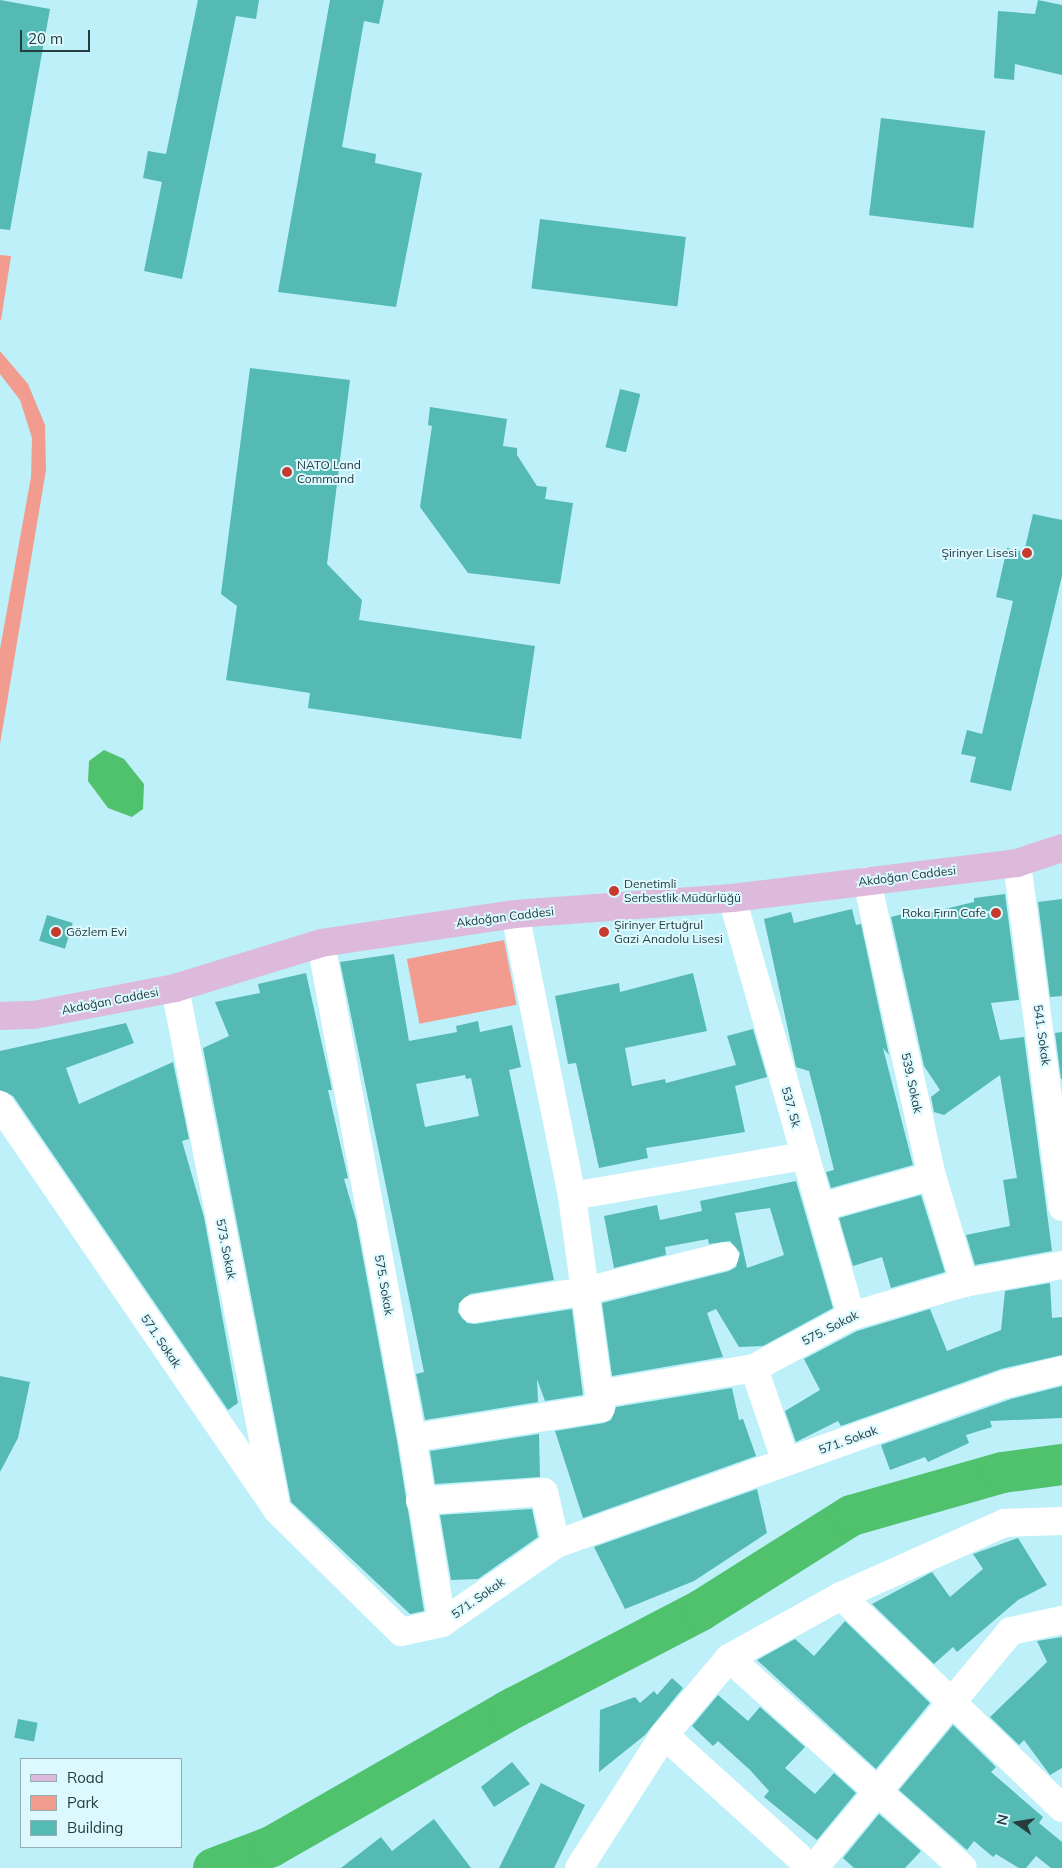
<!DOCTYPE html>
<html>
<head>
<meta charset="utf-8">
<style>
	body { margin:0 }
	#map { position:relative; width:1062px; height:1868px; overflow:hidden; background:#bdf0f9; font-family:Mulish,sans-serif }
	div>[style] { position:absolute }
	.green>* { inset:0; background:#f19c8f; transform-origin:0 0 }
	.water>* { inset:0; background:#50c16c }
	.river>* { height:41px; margin:-20.5px; padding:0 20.5px; transform-origin:20.5px; border-radius:20.5px; background:#50c16c }
	.building>* { inset:0; background:#54bab3; transform-origin:0 0 }
	.minor>* { height:28px; margin:-14px; padding:0 14px; transform-origin:14px; border-radius:14px; background:#fff }
	.major>* { height:28px; margin:-14px; padding:0 14px; transform-origin:14px; border-radius:14px; background:#ddb9db }
	.dots>* { width:14px; height:14px; translate:-50% -50%; box-sizing:border-box; border:2px solid #dbf9ff; border-radius:50% }
	span { translate:-50% -50%; white-space:nowrap; text-align:center; line-height:1.15; -webkit-text-stroke:4px #dbf9ff; paint-order:stroke }
	.poi-label { font-size:12px; color:#273c3f }
	.left { translate:0 -50%; text-align:left }
	.right { translate:-100% -50%; text-align:right }
	.street-label { font-size:12px; color:#273c3f }
	.legend { position:absolute; left:20px; top:1758px; width:162px; height:90px; box-sizing:border-box; background:#dbf9ff; border:1px solid #93adb2; margin:0; padding:6px 9px; list-style:none; font-size:15px; color:#273c3f }
	.legend li { display:flex; align-items:center; gap:10px; height:25px }
	.legend b { width:25px; border:1px solid #93adb2 }
	.north { position:absolute; left:992px; top:1798px; width:50px; height:50px; -webkit-text-stroke:4px #dbf9ff; paint-order:stroke; rotate:283deg; font-size:14px; font-weight:700; line-height:20px; text-align:center; color:#273c3f }
	.north::after { content:''; display:block; margin:auto; width:18px; height:22px; background:#273c3f; clip-path:polygon(50% 0,100% 100%,50% 72%,0 100%) }
	.scale { position:absolute; left:20px; top:30px; width:70px; height:22px; box-sizing:border-box; border:2px solid #273c3f; border-top:0; padding-left:6px; font-size:15px; line-height:18px; white-space:nowrap; color:#273c3f; -webkit-text-stroke:4px #dbf9ff; paint-order:stroke }
</style>
</head>
<body>
<div id="map">
	<div class="green">
		<div style="clip-path:polygon(0 255px,11px 256px,1px 320px,0 320px)"></div>
		<div style="clip-path:polygon(0 351px,28px 384px,45px 425px,46px 470px,0 744px,0 649px,31px 477px,32px 438px,20px 400px,0 374px)"></div>
		<div style="left:504px;top:940px;width:66px;height:99px;rotate:79deg"></div>
	</div>
	<div class="water">
		<div style="clip-path:polygon(104px 750px,124px 759px,144px 784px,143px 809px,132px 817px,108px 808px,88px 781px,89px 761px)"></div>
	</div>
	<div class="river">
		<div style="left:213px;top:1868px;width:62px;rotate:-20.8deg"></div>
		<div style="left:271px;top:1846px;width:273px;rotate:-29.8deg"></div>
		<div style="left:508px;top:1710px;width:216px;rotate:-27.5deg"></div>
		<div style="left:700px;top:1610px;width:178px;rotate:-32.2deg"></div>
		<div style="left:851px;top:1515px;width:157px;rotate:-15.9deg"></div>
		<div style="left:1002px;top:1472px;width:61px;rotate:-7.6deg"></div>
	</div>
	<div class="building">
		<div style="clip-path:polygon(0 0,50px 9px,10px 230px,0 229px)"></div>
		<div style="clip-path:polygon(198px 0,259px 0,256px 19px,236px 16px,182px 279px,144px 271px,162px 182px,143px 178px,148px 151px,166px 154px)"></div>
		<div style="clip-path:polygon(330px 0,384px 0,379px 24px,364px 21px,342px 147px,376px 154px,375px 163px,422px 173px,396px 307px,278px 292px)"></div>
		<div style="clip-path:polygon(1038px 0,1062px 5px,1062px 75px,1015px 64px,1014px 80px,994px 78px,998px 11px,1035px 14px)"></div>
		<div style="left:881px;top:118px;width:105px;height:98px;rotate:7deg"></div>
		<div style="left:540px;top:219px;width:147px;height:70px;rotate:7deg"></div>
		<div style="clip-path:polygon(250px 368px,350px 380px,327px 564px,362px 600px,359px 620px,535px 646px,521px 739px,308px 708px,310px 693px,226px 680px,237px 606px,221px 594px)"></div>
		<div style="left:620px;top:389px;width:21px;height:60px;rotate:14deg"></div>
		<div style="clip-path:polygon(430px 407px,507px 419px,503px 446px,517px 448px,517px 455px,537px 486px,547px 487px,545px 499px,573px 503px,560px 584px,468px 573px,420px 507px,432px 426px,428px 425px)"></div>
		<div style="clip-path:polygon(1033px 514px,1062px 520px,1062px 576px,1011px 791px,970px 782px,976px 757px,961px 754px,967px 730px,982px 734px,1013px 601px,996px 597px,1007px 548px,1024px 552px)"></div>
		<div style="clip-path:polygon(1005px 894px,1019px 1000px,991px 1003px,1000px 1040px,1024px 1037px,1052px 1251px,975px 1265px,966px 1235px,1010px 1226px,1003px 1180px,1017px 1178px,1000px 1075px,944px 1115px,934px 1112px,931px 1097px,940px 1090px,924px 1066px,891px 917px,922px 909px,924px 914px,974px 902px,974px 898px)"></div>
		<div style="clip-path:polygon(1062px 899px,1062px 996px,1050px 997px,1038px 902px)"></div>
		<div style="clip-path:polygon(852px 909px,856px 925px,861px 924px,889px 1055px,883px 1048px,913px 1165px,831px 1188px,826px 1172px,834px 1170px,820px 1113px,809px 1071px,796px 1067px,764px 919px,791px 912px,794px 923px)"></div>
		<div style="left:47px;top:915px;width:27px;height:27px;rotate:17deg"></div>
		<div style="clip-path:polygon(evenodd,394px 954px,409px 1041px,457px 1032px,456px 1026px,478px 1021px,480px 1032px,512px 1025px,521px 1067px,509px 1070px,554px 1280px,470px 1294px,459px 1303px,458px 1312px,467px 1323px,475px 1324px,572px 1309px,583px 1395px,545px 1401px,537px 1379px,538px 1402px,425px 1420px,416px 1374px,424px 1372px,340px 962px,394px 954px,465px 1075px,466px 1079px,471px 1078px,479px 1116px,425px 1127px,416px 1084px,465px 1075px)"></div>
		<div style="clip-path:polygon(306px 973px,330px 1080px,332px 1090px,328px 1090px,348px 1178px,344px 1179px,356px 1220px,397px 1441px,424px 1611px,410px 1614px,291px 1502px,203px 1048px,229px 1036px,215px 1002px,260px 993px,258px 984px)"></div>
		<div style="clip-path:polygon(693px 973px,707px 1031px,625px 1048px,632px 1086px,665px 1079px,666px 1083px,736px 1065px,727px 1036px,753px 1029px,767px 1077px,735px 1086px,745px 1132px,646px 1148px,648px 1158px,599px 1168px,576px 1063px,568px 1064px,555px 996px,619px 983px,620px 992px)"></div>
		<div style="clip-path:polygon(126px 1023px,134px 1043px,66px 1068px,79px 1104px,173px 1062px,189px 1139px,182px 1141px,204px 1217px,238px 1403px,228px 1410px,13px 1096px,0 1090px,0 1051px)"></div>
		<div style="clip-path:polygon(1062px 1032px,1062px 1079px,1061px 1079px,1055px 1033px)"></div>
		<div style="clip-path:polygon(evenodd,796px 1181px,833px 1308px,763px 1346px,739px 1347px,716px 1309px,707px 1313px,723px 1357px,612px 1376px,602px 1303px,729px 1271px,736px 1267px,740px 1253px,730px 1241px,709px 1244px,708px 1239px,665px 1247px,666px 1255px,614px 1268px,604px 1216px,657px 1205px,660px 1220px,702px 1211px,700px 1201px,796px 1181px,770px 1208px,784px 1255px,747px 1268px,735px 1213px,770px 1208px)"></div>
		<div style="clip-path:polygon(921px 1195px,945px 1272px,891px 1288px,882px 1257px,853px 1266px,839px 1218px)"></div>
		<div style="clip-path:polygon(1050px 1283px,1052px 1318px,1062px 1317px,1062px 1355px,1001px 1369px,841px 1426px,838px 1421px,796px 1442px,785px 1411px,820px 1390px,804px 1359px,857px 1331px,930px 1309px,947px 1351px,1001px 1330px,1005px 1291px)"></div>
		<div style="clip-path:polygon(0 1376px,30px 1382px,18px 1438px,0 1472px)"></div>
		<div style="clip-path:polygon(1062px 1386px,1062px 1418px,990px 1421px,992px 1427px,966px 1435px,969px 1443px,928px 1462px,925px 1457px,890px 1470px,881px 1445px,1011px 1399px)"></div>
		<div style="clip-path:polygon(732px 1388px,739px 1420px,743px 1419px,756px 1456px,583px 1518px,555px 1431px,604px 1423px,611px 1420px,616px 1407px)"></div>
		<div style="clip-path:polygon(539px 1434px,540px 1477px,435px 1484px,430px 1451px)"></div>
		<div style="clip-path:polygon(757px 1489px,767px 1533px,694px 1581px,625px 1609px,594px 1547px)"></div>
		<div style="clip-path:polygon(532px 1509px,538px 1537px,478px 1579px,451px 1580px,440px 1515px)"></div>
		<div style="clip-path:polygon(1018px 1538px,1047px 1585px,1018px 1600px,957px 1652px,953px 1647px,934px 1664px,872px 1604px,932px 1572px,950px 1597px,983px 1569px,973px 1554px)"></div>
		<div style="clip-path:polygon(845px 1621px,930px 1703px,876px 1769px,757px 1660px,795px 1639px,814px 1656px)"></div>
		<div style="clip-path:polygon(1062px 1637px,1062px 1768px,1050px 1775px,1024px 1740px,1019px 1745px,990px 1717px,1047px 1662px,1037px 1641px)"></div>
		<div style="clip-path:polygon(672px 1678px,683px 1688px,645px 1735px,599px 1772px,600px 1710px,635px 1697px,640px 1703px,654px 1691px,657px 1695px)"></div>
		<div style="clip-path:polygon(718px 1695px,748px 1721px,760px 1707px,805px 1747px,785px 1768px,815px 1794px,834px 1773px,856px 1793px,817px 1840px,764px 1797px,769px 1791px,750px 1770px,718px 1741px,713px 1746px,692px 1726px)"></div>
		<div style="left:18px;top:1719px;width:20px;height:19px;rotate:11deg"></div>
		<div style="clip-path:polygon(953px 1725px,996px 1767px,991px 1772px,1043px 1817px,1039px 1823px,1062px 1842px,1062px 1868px,1051px 1868px,1036px 1856px,1026px 1868px,1019px 1868px,996px 1854px,993px 1857px,974px 1841px,967px 1850px,899px 1790px)"></div>
		<div style="clip-path:polygon(512px 1762px,530px 1784px,494px 1807px,481px 1787px)"></div>
		<div style="clip-path:polygon(541px 1783px,585px 1805px,554px 1868px,499px 1868px)"></div>
		<div style="clip-path:polygon(879px 1814px,921px 1851px,905px 1868px,854px 1868px,843px 1858px)"></div>
		<div style="clip-path:polygon(434px 1819px,471px 1868px,341px 1868px,381px 1837px,392px 1851px)"></div>
	</div>
	<div class="minor">
		<div style="left:1017px;top:863px;width:347px;rotate:82.5deg"></div>
		<div style="left:867px;top:881px;width:302px;rotate:77.6deg"></div>
		<div style="left:932px;top:1176px;width:112px;rotate:73.3deg"></div>
		<div style="left:732px;top:898px;width:435px;rotate:74.1deg"></div>
		<div style="left:321px;top:943px;width:503px;rotate:79.58deg"></div>
		<div style="left:412px;top:1438px;width:191px;rotate:-9deg"></div>
		<div style="left:601px;top:1408px;width:214px;rotate:-97.8deg"></div>
		<div style="left:572px;top:1196px;width:288px;rotate:-101.4deg"></div>
		<div style="left:175px;top:988px;width:522px;rotate:78.95deg"></div>
		<div style="left:0;top:1105px;width:491px;rotate:55.6deg"></div>
		<div style="left:277px;top:1510px;width:174px;rotate:44.5deg"></div>
		<div style="left:401px;top:1632px;width:42px;rotate:-12.4deg"></div>
		<div style="left:442px;top:1623px;width:139px;rotate:-34.7deg"></div>
		<div style="left:556px;top:1544px;width:478px;rotate:-19.6deg"></div>
		<div style="left:1006px;top:1384px;width:58px;rotate:-14deg"></div>
		<div style="left:572px;top:1196px;width:235px;rotate:-9.8deg"></div>
		<div style="left:821px;top:1207px;width:115px;rotate:-15.6deg"></div>
		<div style="left:473px;top:1309px;width:113px;rotate:-9.1deg"></div>
		<div style="left:585px;top:1291px;width:144px;rotate:-14deg"></div>
		<div style="left:754px;top:1368px;width:99px;rotate:71.2deg"></div>
		<div style="left:599px;top:1394px;width:157px;rotate:-9.5deg"></div>
		<div style="left:754px;top:1368px;width:110px;rotate:-28.2deg"></div>
		<div style="left:851px;top:1316px;width:118px;rotate:-16.3deg"></div>
		<div style="left:964px;top:1283px;width:100px;rotate:-10.4deg"></div>
		<div style="left:412px;top:1438px;width:187px;rotate:80.8deg"></div>
		<div style="left:420px;top:1501px;width:124px;rotate:-4.2deg"></div>
		<div style="left:544px;top:1492px;width:53px;rotate:77deg"></div>
		<div style="left:841px;top:1596px;width:306px;rotate:43.8deg"></div>
		<div style="left:729px;top:1658px;width:314px;rotate:41.9deg"></div>
		<div style="left:664px;top:1735px;width:181px;rotate:42.1deg"></div>
		<div style="left:579px;top:1868px;width:158px;rotate:-57.4deg"></div>
		<div style="left:664px;top:1735px;width:101px;rotate:-49.8deg"></div>
		<div style="left:729px;top:1658px;width:128px;rotate:-29deg"></div>
		<div style="left:841px;top:1596px;width:179px;rotate:-24.1deg"></div>
		<div style="left:1004px;top:1523px;width:58px;rotate:-2deg"></div>
		<div style="left:814px;top:1868px;width:308px;rotate:-50.3deg"></div>
		<div style="left:1011px;top:1631px;width:52px;rotate:-12.2deg"></div>
	</div>
	<div class="major">
		<div style="left:0;top:1016px;width:34px;rotate:-2deg"></div>
		<div style="left:34px;top:1015px;width:144px;rotate:-10.8deg"></div>
		<div style="left:175px;top:988px;width:153px;rotate:-17.1deg"></div>
		<div style="left:321px;top:943px;width:196px;rotate:-8.5deg"></div>
		<div style="left:515px;top:914px;width:218px;rotate:-4.2deg"></div>
		<div style="left:732px;top:898px;width:287px;rotate:-7deg"></div>
		<div style="left:1017px;top:863px;width:47px;rotate:-18.4deg"></div>
	</div>
	<div class="dots">
		<div style="left:287px;top:472px;background:#c6392d"></div>
		<div style="left:1027px;top:553px;background:#c6392d"></div>
		<div style="left:614px;top:891px;background:#c6392d"></div>
		<div style="left:996px;top:913px;background:#c6392d"></div>
		<div style="left:56px;top:932px;background:#c6392d"></div>
		<div style="left:604px;top:932px;background:#c6392d"></div>
	</div>
	<div class="poi-label">
		<span class="left" style="left:297px;top:472px">NATO Land<br>Command</span>
		<span class="right" style="left:1017px;top:553px">Şirinyer Lisesi</span>
		<span class="left" style="left:624px;top:891px">Denetimli<br>Serbestlik Müdürlüğü</span>
		<span class="right" style="left:986px;top:913px">Roka Fırın Cafe</span>
		<span class="left" style="left:614px;top:932px">Şirinyer Ertuğrul<br>Gazi Anadolu Lisesi</span>
		<span class="left" style="left:66px;top:932px">Gözlem Evi</span>
	</div>
	<div class="street-label">
		<span style="left:907px;top:876px;rotate:-7deg">Akdoğan Caddesi</span>
		<span style="left:505px;top:917px;rotate:-7deg">Akdoğan Caddesi</span>
		<span style="left:110px;top:1001px;rotate:-11deg">Akdoğan Caddesi</span>
		<span style="left:1042px;top:1035px;rotate:82deg">541. Sokak</span>
		<span style="left:912px;top:1083px;rotate:78deg">539. Sokak</span>
		<span style="left:791px;top:1107px;rotate:74deg">537. Sk</span>
		<span style="left:226px;top:1249px;rotate:79deg">573. Sokak</span>
		<span style="left:384px;top:1285px;rotate:80deg">575. Sokak</span>
		<span style="left:830px;top:1328px;rotate:-27deg">575. Sokak</span>
		<span style="left:161px;top:1341px;rotate:56deg">571. Sokak</span>
		<span style="left:848px;top:1440px;rotate:-20deg">571. Sokak</span>
		<span style="left:478px;top:1598px;rotate:-35deg">571. Sokak</span>
	</div>
	<ul class="legend">
	<li><b style="height:6px;background:#ddb9db"></b>Road</li>
	<li><b style="height:14px;background:#f19c8f"></b>Park</li>
	<li><b style="height:14px;background:#54bab3"></b>Building</li>
	</ul>
	<div class="north">N</div>
	<div class="scale">20 m</div>
</div>
</body>
</html>
